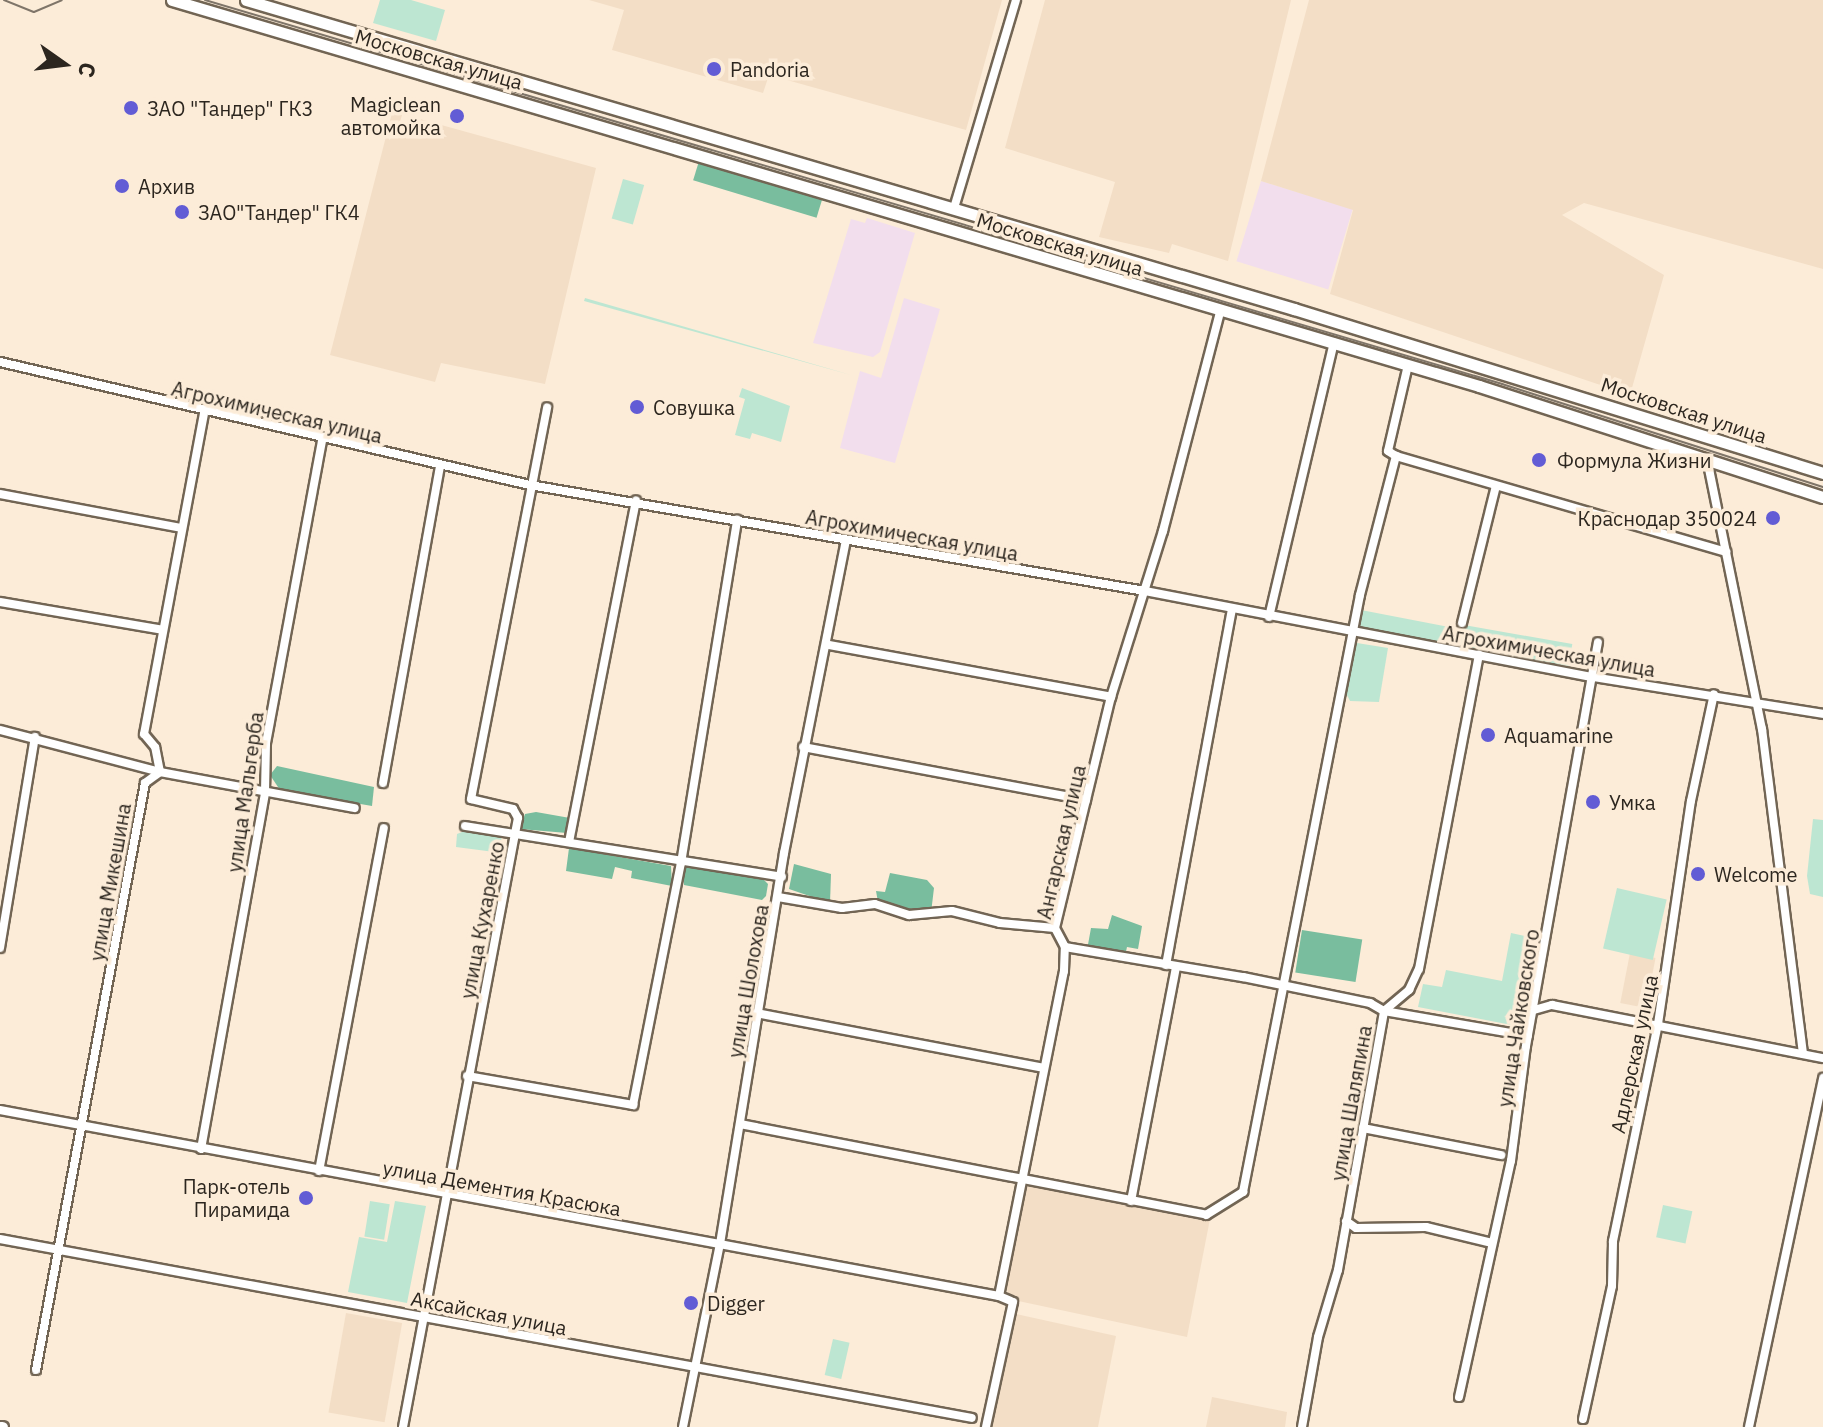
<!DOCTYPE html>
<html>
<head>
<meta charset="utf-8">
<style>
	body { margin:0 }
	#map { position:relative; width:1823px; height:1427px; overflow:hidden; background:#fcecd8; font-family:"IBM Plex Sans",sans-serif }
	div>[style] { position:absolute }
	.commercial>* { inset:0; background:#f2deed; transform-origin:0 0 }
	.built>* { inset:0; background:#f3dec6; transform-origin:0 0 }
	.green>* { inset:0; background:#bde6d2; transform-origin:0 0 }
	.forest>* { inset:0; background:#79bd9e; transform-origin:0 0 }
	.roads { filter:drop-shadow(2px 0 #726554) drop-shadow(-2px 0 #726554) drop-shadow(0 2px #726554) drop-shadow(0 -2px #726554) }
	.street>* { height:8px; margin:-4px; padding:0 4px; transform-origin:4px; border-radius:4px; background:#fff }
	.secondary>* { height:11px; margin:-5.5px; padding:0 5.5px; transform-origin:5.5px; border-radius:5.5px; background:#fff }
	.tram>* { height:2px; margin:-1px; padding:0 1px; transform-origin:1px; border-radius:1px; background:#7f7569 }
	.dots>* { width:22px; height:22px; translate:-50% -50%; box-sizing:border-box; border:4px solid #fcecd8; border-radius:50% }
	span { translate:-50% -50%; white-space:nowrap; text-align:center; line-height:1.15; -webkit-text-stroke:7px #fcecd8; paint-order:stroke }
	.street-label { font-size:20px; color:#2c261f }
	.poi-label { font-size:20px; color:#2c261f }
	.left { translate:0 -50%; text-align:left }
	.right { translate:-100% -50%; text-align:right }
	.north { position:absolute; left:24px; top:24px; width:80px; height:80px; -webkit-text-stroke:6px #fcecd8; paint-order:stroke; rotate:104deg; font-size:22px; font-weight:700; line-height:32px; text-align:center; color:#2c261f }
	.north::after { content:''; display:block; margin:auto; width:28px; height:36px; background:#2c261f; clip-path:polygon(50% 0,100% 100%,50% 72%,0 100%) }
</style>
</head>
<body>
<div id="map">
	<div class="commercial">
		<div style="left:1261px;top:181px;width:96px;height:84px;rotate:17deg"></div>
		<div style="clip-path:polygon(867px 218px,915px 233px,880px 352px,873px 357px,813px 343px,851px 219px,865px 223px)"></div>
		<div style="clip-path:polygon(904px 298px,940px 309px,895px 463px,840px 448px,860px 371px,881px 378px)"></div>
	</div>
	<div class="built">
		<div style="clip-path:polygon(589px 0,1002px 0,966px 130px,769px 75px,763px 93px,612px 50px,624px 10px)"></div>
		<div style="clip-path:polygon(1045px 0,1291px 0,1228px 261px,1172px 244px,1169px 253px,1099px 237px,1115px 182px,1005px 148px)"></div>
		<div style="clip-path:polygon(1309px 0,1823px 0,1823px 269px,1584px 203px,1562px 215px,1664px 275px,1630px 395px,1330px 294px,1353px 210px,1261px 181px)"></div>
		<div style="clip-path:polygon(392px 113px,402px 115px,400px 122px,414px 125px,416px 118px,596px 168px,545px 384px,441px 363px,435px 382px,330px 355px)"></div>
		<div style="left:1630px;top:953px;width:26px;height:51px;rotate:11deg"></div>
		<div style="clip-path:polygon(1024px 1184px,1210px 1219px,1187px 1337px,1009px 1299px,1006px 1284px)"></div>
		<div style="left:346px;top:1313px;width:57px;height:101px;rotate:10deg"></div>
		<div style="clip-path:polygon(1016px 1314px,1116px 1336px,1098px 1427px,991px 1427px)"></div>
		<div style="clip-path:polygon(1212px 1397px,1287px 1412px,1285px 1427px,1206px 1427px)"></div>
	</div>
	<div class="green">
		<div style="clip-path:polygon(380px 0,411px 0,445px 10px,436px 41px,373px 23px)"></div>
		<div style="left:623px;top:179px;width:22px;height:41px;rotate:16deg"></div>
		<div style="clip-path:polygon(585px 298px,851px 375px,584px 301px)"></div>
		<div style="clip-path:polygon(742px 388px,790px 406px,781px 442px,752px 433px,750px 439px,735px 435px,745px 399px,739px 397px)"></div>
		<div style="left:1361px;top:610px;width:87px;height:19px;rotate:11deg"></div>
		<div style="left:1464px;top:625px;width:110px;height:23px;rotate:10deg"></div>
		<div style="clip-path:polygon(1357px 643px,1388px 648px,1379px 702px,1350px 701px,1343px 687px)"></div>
		<div style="clip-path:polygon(1813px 819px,1823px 820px,1823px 897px,1810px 894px,1807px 876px)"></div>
		<div style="clip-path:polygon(467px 830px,501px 835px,502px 853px,456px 847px,457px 834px)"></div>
		<div style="left:1617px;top:888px;width:51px;height:62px;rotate:13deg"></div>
		<div style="clip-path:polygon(1511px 933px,1534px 938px,1517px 1026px,1418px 1007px,1423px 984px,1442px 987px,1446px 970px,1502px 981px)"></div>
		<div style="left:370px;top:1201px;width:20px;height:36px;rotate:9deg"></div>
		<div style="clip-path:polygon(395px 1201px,426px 1206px,407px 1303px,348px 1292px,359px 1237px,387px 1242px)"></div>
		<div style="left:1663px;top:1205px;width:30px;height:33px;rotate:12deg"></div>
		<div style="left:833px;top:1339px;width:17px;height:37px;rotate:13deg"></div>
	</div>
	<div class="forest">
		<div style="left:699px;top:161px;width:129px;height:20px;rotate:17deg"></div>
		<div style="clip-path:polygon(277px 766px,374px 787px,372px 806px,280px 790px,270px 775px)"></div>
		<div style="clip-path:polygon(536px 812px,570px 818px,567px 833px,520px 829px,525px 814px)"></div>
		<div style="clip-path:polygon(569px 848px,671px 866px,672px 886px,631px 878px,632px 871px,615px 867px,612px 879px,566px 871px)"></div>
		<div style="clip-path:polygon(794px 864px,831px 874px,830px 903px,789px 889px)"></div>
		<div style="clip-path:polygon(683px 865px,762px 878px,768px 884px,766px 896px,762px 900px,684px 885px)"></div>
		<div style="clip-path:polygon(890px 873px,927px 880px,934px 888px,931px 913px,908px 913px,878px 902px,876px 891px,885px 892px)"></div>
		<div style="clip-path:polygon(1112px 915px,1142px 926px,1138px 949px,1127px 947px,1125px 956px,1087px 950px,1091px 928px,1108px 929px)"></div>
		<div style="left:1302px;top:930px;width:61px;height:43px;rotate:9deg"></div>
	</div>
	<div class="roads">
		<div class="street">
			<div style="left:954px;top:208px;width:217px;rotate:-73.4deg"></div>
			<div style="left:0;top:362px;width:544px;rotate:13.07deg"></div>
			<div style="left:530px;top:485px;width:624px;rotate:9.78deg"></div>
			<div style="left:1145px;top:591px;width:456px;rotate:10.9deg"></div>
			<div style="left:1593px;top:677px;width:233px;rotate:9.1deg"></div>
			<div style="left:1408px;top:365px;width:88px;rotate:103.1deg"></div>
			<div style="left:1388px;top:451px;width:9px;rotate:32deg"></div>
			<div style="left:1396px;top:456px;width:344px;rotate:16.2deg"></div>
			<div style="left:1707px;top:459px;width:276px;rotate:78.5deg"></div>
			<div style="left:1762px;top:729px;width:327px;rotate:82.8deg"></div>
			<div style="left:0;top:494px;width:184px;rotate:10.6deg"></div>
			<div style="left:0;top:602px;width:165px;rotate:9.7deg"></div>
			<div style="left:1269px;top:617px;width:282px;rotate:-76.7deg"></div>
			<div style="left:1462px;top:623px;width:141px;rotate:-76.1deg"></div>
			<div style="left:829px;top:645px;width:287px;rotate:10.4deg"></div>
			<div style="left:0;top:730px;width:165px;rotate:14.7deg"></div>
			<div style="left:160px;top:772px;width:198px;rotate:10.5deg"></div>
			<div style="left:803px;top:747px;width:288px;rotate:10.6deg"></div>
			<div style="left:160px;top:772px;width:25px;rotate:-101deg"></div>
			<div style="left:155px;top:747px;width:17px;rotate:-130deg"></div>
			<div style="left:144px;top:734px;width:328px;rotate:-79.4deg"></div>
			<div style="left:383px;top:783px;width:321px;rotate:-79.8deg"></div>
			<div style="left:465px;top:826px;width:321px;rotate:9.1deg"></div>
			<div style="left:569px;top:842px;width:348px;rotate:-78.9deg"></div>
			<div style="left:778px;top:897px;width:65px;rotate:9.8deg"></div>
			<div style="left:842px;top:908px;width:33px;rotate:-7deg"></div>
			<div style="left:875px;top:904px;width:36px;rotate:18deg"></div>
			<div style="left:909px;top:915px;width:43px;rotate:-5.3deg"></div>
			<div style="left:952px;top:911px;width:49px;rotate:14deg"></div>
			<div style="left:1000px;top:923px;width:55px;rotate:5.2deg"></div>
			<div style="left:1065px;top:947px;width:181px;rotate:9.6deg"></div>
			<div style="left:1243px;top:977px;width:130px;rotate:11.6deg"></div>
			<div style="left:1370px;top:1003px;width:16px;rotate:30deg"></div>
			<div style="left:1384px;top:1011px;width:146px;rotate:9.8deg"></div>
			<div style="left:0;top:948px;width:214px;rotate:-80.6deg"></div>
			<div style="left:1166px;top:965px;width:361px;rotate:-79.5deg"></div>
			<div style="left:1534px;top:1010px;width:19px;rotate:-16deg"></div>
			<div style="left:1552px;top:1005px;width:276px;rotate:11.1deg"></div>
			<div style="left:756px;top:1013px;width:292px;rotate:10.8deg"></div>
			<div style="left:467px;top:1076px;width:169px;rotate:9.9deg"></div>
			<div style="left:633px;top:1105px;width:247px;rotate:-78.8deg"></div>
			<div style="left:681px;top:863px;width:348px;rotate:-80.7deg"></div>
			<div style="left:0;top:1110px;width:1016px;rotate:10.55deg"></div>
			<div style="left:999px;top:1296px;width:15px;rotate:23deg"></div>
			<div style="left:1013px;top:1302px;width:128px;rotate:102.2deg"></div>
			<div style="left:740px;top:1124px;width:475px;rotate:11deg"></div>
			<div style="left:1206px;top:1215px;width:44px;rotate:-31.9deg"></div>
			<div style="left:1243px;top:1192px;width:608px;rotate:-78.91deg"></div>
			<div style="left:1360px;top:595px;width:144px;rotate:-75.5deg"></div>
			<div style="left:1363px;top:1128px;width:141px;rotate:11.1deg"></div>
			<div style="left:201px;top:1149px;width:363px;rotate:-79.8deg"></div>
			<div style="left:265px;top:792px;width:49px;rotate:-88.8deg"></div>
			<div style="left:266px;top:743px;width:308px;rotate:-79.5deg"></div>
			<div style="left:319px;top:1171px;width:349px;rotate:-79.3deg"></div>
			<div style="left:1131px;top:1201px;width:238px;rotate:-79.1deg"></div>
			<div style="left:1346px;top:1221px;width:12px;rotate:35deg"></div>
			<div style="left:1356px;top:1228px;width:70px;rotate:-0.8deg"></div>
			<div style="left:1426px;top:1227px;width:68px;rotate:13.6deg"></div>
			<div style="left:0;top:1239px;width:988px;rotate:10.43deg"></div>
			<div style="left:999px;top:1296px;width:331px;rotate:-78.7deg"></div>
			<div style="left:1064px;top:971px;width:24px;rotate:-88deg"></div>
			<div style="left:1065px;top:947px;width:21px;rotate:-118deg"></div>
			<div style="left:1055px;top:928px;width:238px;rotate:-76.4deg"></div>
			<div style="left:1111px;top:697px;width:174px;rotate:-72.6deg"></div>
			<div style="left:1163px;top:531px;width:229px;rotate:-75.4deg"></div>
			<div style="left:36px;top:1370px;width:597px;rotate:-79.48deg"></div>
			<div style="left:145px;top:783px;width:19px;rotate:-36deg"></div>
			<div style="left:1459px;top:1397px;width:242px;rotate:-77.6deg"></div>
			<div style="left:1511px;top:1161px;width:116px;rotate:-82.6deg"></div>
			<div style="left:1526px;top:1046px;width:410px;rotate:-79.9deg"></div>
			<div style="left:1583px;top:1419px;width:136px;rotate:-77.7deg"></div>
			<div style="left:1612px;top:1286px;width:45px;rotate:-88.7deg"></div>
			<div style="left:1613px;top:1241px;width:222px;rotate:-78.3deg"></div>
			<div style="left:1658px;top:1024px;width:225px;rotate:-81.6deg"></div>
			<div style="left:1691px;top:801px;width:109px;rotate:-77.9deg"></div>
			<div style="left:403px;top:1427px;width:620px;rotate:-79.31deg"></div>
			<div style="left:518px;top:818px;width:10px;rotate:-119deg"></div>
			<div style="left:513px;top:809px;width:43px;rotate:-166.6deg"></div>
			<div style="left:471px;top:799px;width:399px;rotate:-79deg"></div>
			<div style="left:683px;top:1427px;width:187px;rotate:-78.6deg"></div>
			<div style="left:720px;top:1244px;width:396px;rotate:-80.7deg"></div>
			<div style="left:784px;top:853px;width:318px;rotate:-78.8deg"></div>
			<div style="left:1302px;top:1427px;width:91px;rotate:-79.9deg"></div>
			<div style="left:1318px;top:1337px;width:70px;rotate:-73.4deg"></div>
			<div style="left:1338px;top:1270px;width:263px;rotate:-79.9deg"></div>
			<div style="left:1384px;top:1011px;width:33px;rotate:-40deg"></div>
			<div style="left:1409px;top:990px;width:23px;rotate:-65deg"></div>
			<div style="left:1419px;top:969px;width:320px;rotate:-79.2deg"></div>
			<div style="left:1749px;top:1427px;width:357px;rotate:-78deg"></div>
		</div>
		<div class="secondary">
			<div style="left:172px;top:0;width:1363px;rotate:16.45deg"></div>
			<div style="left:1479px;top:386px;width:361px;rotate:17.9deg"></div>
			<div style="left:246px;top:0;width:1093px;rotate:16.43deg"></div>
			<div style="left:1294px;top:309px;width:554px;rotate:17.22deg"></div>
			<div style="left:0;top:1427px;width:2px"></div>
		</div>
	</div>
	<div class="tram">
		<div style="left:4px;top:0;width:32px;rotate:22deg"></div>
		<div style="left:34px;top:12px;width:30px;rotate:-23deg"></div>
		<div style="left:205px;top:0;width:1353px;rotate:16.49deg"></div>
		<div style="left:1502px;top:384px;width:337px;rotate:17.8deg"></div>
	</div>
	<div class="dots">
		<div style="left:714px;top:69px;background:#625cd5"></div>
		<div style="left:131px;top:108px;background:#625cd5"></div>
		<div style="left:457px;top:116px;background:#625cd5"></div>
		<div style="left:122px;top:186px;background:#625cd5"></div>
		<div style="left:182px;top:212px;background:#625cd5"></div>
		<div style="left:637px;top:407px;background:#625cd5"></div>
		<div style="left:1539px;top:460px;background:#625cd5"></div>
		<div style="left:1773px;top:518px;background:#625cd5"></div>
		<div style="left:1488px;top:735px;background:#625cd5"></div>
		<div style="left:1593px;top:802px;background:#625cd5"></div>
		<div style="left:1698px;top:874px;background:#625cd5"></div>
		<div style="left:306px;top:1198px;background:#625cd5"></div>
		<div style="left:691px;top:1303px;background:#625cd5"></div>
	</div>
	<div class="street-label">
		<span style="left:439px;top:59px;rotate:16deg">Московская улица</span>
		<span style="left:1060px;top:244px;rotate:17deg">Московская улица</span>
		<span style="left:1684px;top:410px;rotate:18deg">Московская улица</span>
		<span style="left:277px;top:412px;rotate:13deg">Агрохимическая улица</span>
		<span style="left:912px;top:535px;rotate:10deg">Агрохимическая улица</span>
		<span style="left:1549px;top:651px;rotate:10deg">Агрохимическая улица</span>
		<span style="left:245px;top:792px;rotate:-82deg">улица Мальгерба</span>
		<span style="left:1061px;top:842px;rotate:-77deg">Ангарская улица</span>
		<span style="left:110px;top:882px;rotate:-80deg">улица Микешина</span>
		<span style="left:482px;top:920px;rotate:-79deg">улица Кухаренко</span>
		<span style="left:748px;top:981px;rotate:-80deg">улица Шолохова</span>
		<span style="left:1518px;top:1018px;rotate:-81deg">улица Чайковского</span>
		<span style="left:1634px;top:1054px;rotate:-78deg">Адлерская улица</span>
		<span style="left:1351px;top:1103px;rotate:-80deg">улица Шаляпина</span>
		<span style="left:502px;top:1188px;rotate:10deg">улица Дементия Красюка</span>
		<span style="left:489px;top:1313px;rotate:11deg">Аксайская улица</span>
	</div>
	<div class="poi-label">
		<span class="left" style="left:730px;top:69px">Pandoria</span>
		<span class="right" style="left:441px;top:116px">Magiclean<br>автомойка</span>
		<span class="left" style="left:147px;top:108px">ЗАО "Тандер" ГК3</span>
		<span class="left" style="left:138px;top:186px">Архив</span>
		<span class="left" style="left:198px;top:212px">ЗАО"Тандер" ГК4</span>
		<span class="left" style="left:653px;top:407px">Совушка</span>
		<span class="left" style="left:1557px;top:460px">Формула Жизни</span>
		<span class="right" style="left:1757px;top:518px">Краснодар 350024</span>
		<span class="left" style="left:1504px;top:735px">Aquamarine</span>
		<span class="left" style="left:1609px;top:802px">Умка</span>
		<span class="left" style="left:1714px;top:874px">Welcome</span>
		<span class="right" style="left:290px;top:1198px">Парк-отель<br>Пирамида</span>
		<span class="left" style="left:707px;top:1303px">Digger</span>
	</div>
	<div class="north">С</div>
</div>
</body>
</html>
